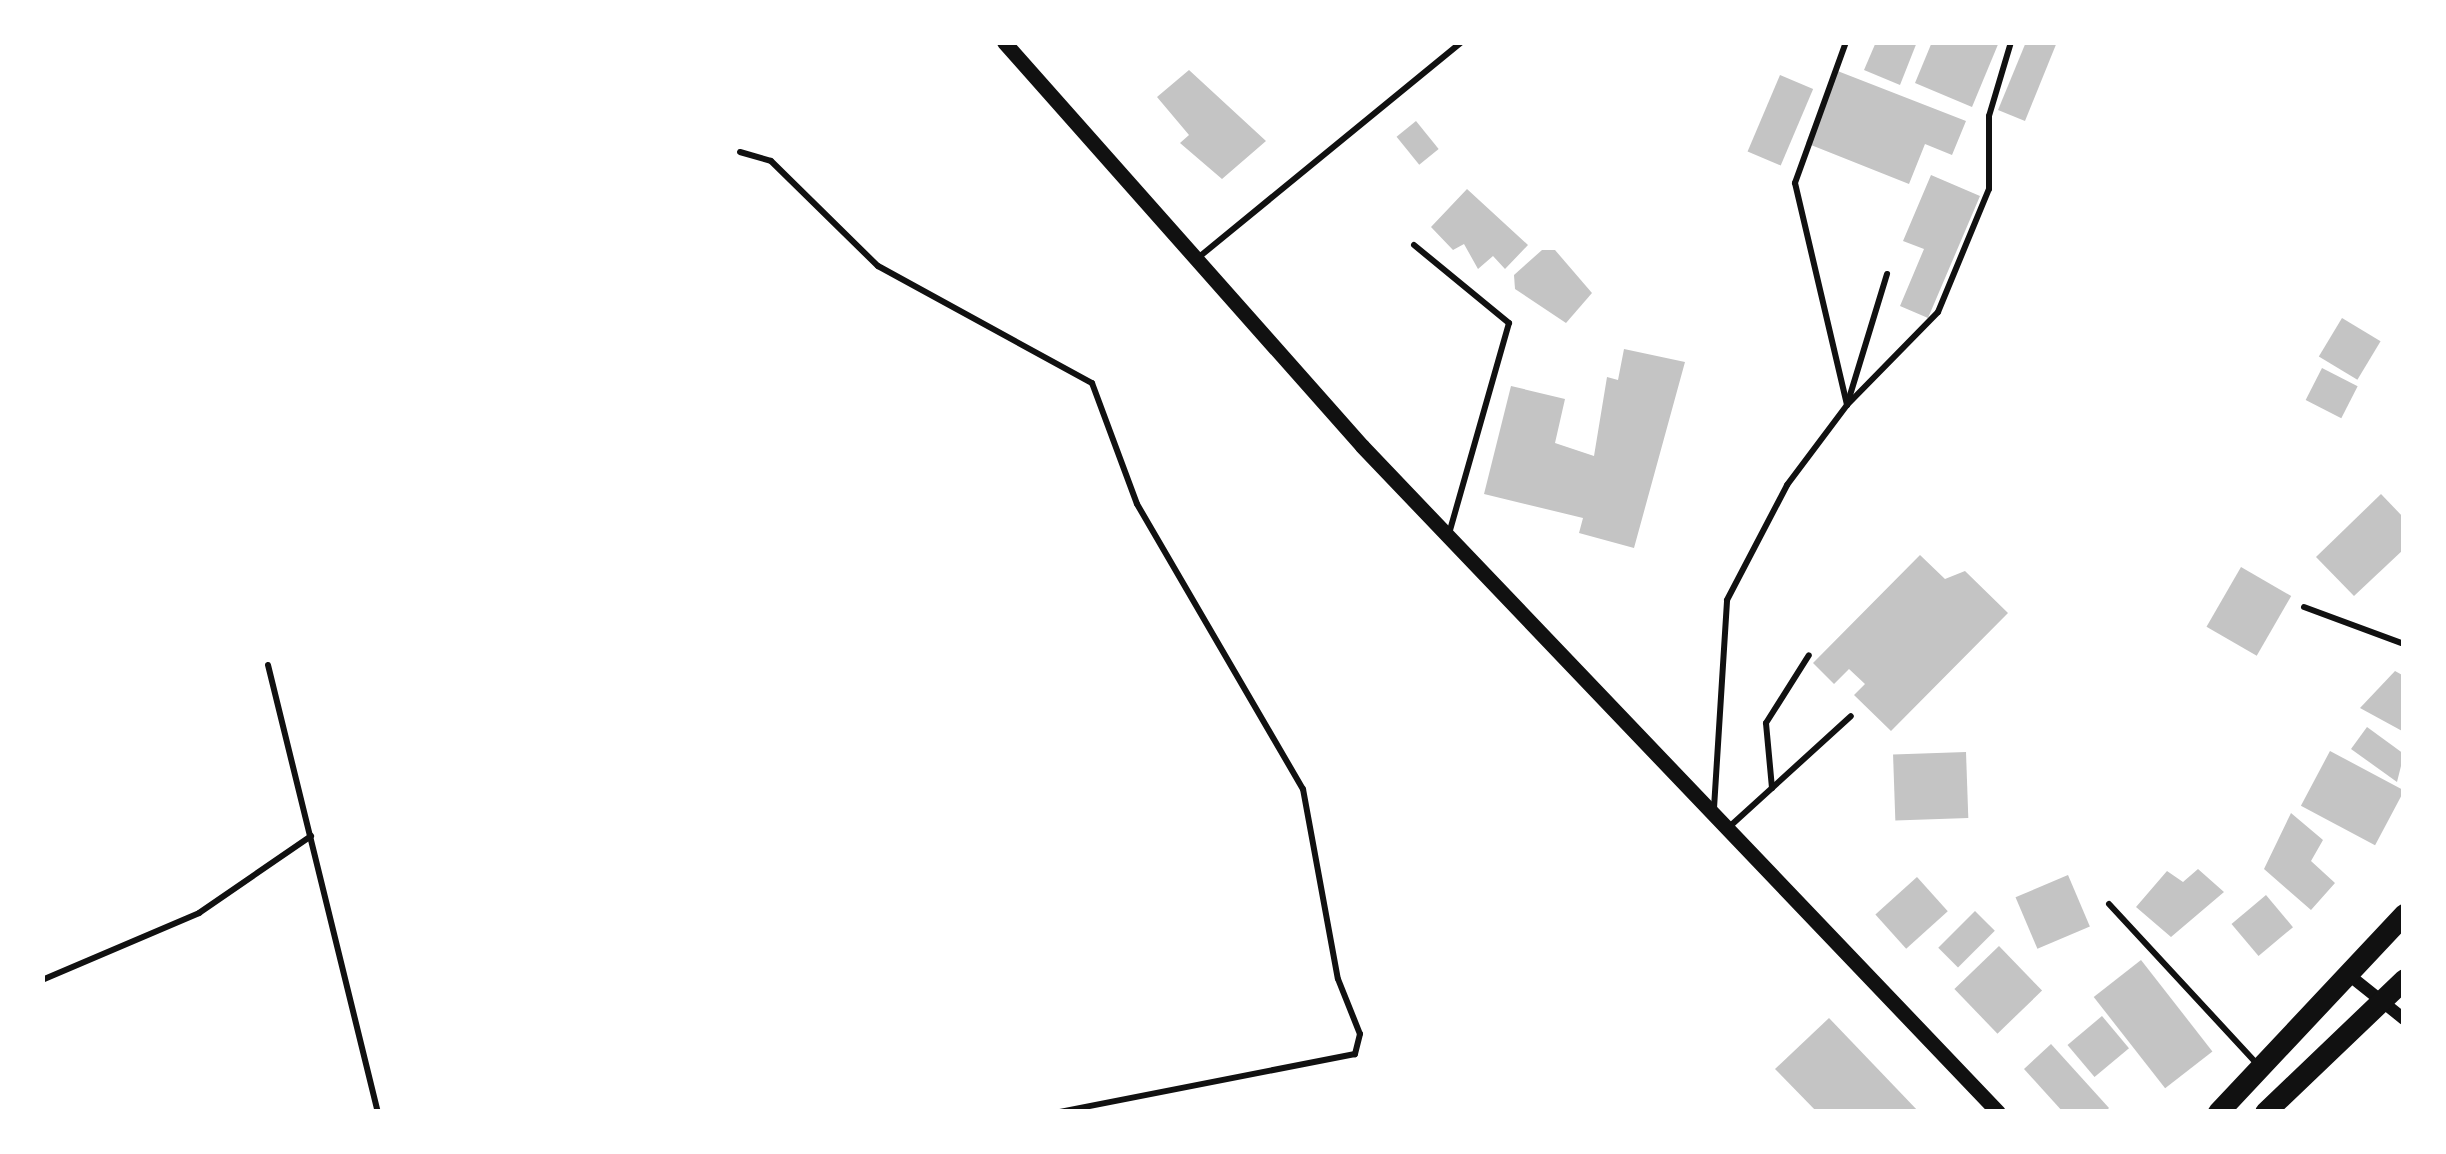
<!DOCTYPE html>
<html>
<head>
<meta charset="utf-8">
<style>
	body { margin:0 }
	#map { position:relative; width:2446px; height:1154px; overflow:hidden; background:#fff; font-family:Lato,sans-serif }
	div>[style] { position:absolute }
	.building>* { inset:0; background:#c4c4c4; transform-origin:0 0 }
	.service>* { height:6px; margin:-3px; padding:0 3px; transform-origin:3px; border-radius:3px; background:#111 }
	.minor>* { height:12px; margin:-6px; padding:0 6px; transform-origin:6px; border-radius:6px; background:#111 }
	.tertiary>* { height:15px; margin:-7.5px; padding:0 7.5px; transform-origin:7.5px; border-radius:7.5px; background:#111 }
	.trunk>* { height:21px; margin:-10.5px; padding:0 10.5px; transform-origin:10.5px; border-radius:10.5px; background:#111 }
	span { translate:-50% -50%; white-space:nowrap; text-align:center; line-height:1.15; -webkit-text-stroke:9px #fff; paint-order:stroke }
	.frame { position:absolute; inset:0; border:45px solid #fff; pointer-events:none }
</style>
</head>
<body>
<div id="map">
	<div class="building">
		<div style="clip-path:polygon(1876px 42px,1917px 42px,1900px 85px,1864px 70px)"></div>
		<div style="clip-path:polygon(1932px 42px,1999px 42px,1972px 107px,1915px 83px)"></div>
		<div style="clip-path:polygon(2026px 42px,2057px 42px,2025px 121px,1998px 110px)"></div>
		<div style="clip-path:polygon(1189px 70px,1266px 141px,1222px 179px,1180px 143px,1189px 135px,1157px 97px)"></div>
		<div style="clip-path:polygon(1835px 70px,1966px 121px,1952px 155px,1925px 144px,1909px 184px,1806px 143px)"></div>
		<div style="left:1780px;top:75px;width:36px;height:83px;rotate:23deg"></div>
		<div style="left:1416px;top:121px;width:36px;height:25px;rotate:51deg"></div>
		<div style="clip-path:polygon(1931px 175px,1980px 196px,1928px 318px,1900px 306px,1924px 249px,1903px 241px)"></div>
		<div style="clip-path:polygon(1467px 189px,1528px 245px,1505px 269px,1493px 256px,1478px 269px,1464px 244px,1453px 250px,1431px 227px)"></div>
		<div style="clip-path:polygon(1542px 250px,1555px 250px,1592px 293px,1566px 323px,1515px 289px,1514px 275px)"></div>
		<div style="left:2342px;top:318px;width:45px;height:45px;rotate:31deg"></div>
		<div style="clip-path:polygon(1624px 349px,1685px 362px,1634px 548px,1579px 533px,1583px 518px,1484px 494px,1511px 386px,1565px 399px,1555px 443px,1594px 456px,1607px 377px,1618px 380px)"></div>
		<div style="left:2322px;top:368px;width:40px;height:36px;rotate:27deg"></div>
		<div style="clip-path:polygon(2381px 494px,2404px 518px,2404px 549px,2354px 596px,2316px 557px)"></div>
		<div style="clip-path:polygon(1920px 555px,1945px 579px,1965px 571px,2008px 613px,1891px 731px,1854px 695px,1865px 684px,1849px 669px,1834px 684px,1813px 663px)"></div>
		<div style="left:2241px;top:567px;width:58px;height:69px;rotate:30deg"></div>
		<div style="clip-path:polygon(2395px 671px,2404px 676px,2404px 732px,2360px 708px)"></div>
		<div style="clip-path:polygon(2367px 727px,2404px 754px,2397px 782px,2351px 749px)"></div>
		<div style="left:2330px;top:751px;width:84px;height:62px;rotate:28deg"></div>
		<div style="left:1966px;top:752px;width:66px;height:73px;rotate:88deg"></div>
		<div style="clip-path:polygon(2291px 813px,2323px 840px,2311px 861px,2335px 883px,2311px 910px,2264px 869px)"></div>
		<div style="clip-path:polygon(2198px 869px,2224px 892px,2171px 937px,2136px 907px,2167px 871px,2183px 882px)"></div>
		<div style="left:2068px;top:875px;width:56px;height:57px;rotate:67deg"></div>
		<div style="left:1917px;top:877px;width:46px;height:56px;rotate:48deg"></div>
		<div style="left:2266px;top:895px;width:42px;height:45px;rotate:50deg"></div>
		<div style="left:1975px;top:911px;width:28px;height:52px;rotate:45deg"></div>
		<div style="left:1999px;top:946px;width:62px;height:62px;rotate:46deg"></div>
		<div style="left:2141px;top:960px;width:116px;height:60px;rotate:52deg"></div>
		<div style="left:2102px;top:1016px;width:42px;height:45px;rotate:50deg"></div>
		<div style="clip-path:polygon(1829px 1018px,1919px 1112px,1817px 1112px,1775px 1069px)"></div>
		<div style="clip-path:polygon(2051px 1044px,2109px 1108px,2105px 1112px,2063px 1112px,2024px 1069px)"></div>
	</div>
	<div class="service">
		<div style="left:1846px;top:42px;width:150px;rotate:109.9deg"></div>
		<div style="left:1795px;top:183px;width:228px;rotate:76.8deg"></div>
		<div style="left:1847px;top:405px;width:130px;rotate:-45.6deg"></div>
		<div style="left:1938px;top:312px;width:133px;rotate:-67.5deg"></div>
		<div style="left:1989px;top:189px;width:73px;rotate:-90deg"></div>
		<div style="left:1989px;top:116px;width:77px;rotate:-73.4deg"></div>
		<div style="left:740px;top:152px;width:32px;rotate:16deg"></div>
		<div style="left:771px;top:161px;width:150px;rotate:44.5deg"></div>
		<div style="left:878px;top:266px;width:244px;rotate:28.7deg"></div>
		<div style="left:1092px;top:383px;width:129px;rotate:69.6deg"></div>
		<div style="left:1137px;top:504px;width:330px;rotate:59.8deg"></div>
		<div style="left:1303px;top:789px;width:193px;rotate:79.6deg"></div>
		<div style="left:1338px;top:979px;width:59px;rotate:68.2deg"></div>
		<div style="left:1360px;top:1034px;width:21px;rotate:104deg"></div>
		<div style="left:1355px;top:1054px;width:302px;rotate:168.9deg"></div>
		<div style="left:1414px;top:245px;width:123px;rotate:39.4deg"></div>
		<div style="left:1509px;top:323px;width:219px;rotate:105.9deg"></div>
		<div style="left:1199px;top:257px;width:340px;rotate:-39.3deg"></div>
		<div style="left:2304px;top:607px;width:107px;rotate:20.3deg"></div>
		<div style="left:268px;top:665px;width:460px;rotate:76.2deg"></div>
		<div style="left:1772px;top:788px;width:65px;rotate:-95.3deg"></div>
		<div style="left:1766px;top:723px;width:80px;rotate:-57.7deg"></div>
		<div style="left:1714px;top:808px;width:208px;rotate:-86.4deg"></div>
		<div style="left:1727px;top:600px;width:130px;rotate:-62.4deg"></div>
		<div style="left:1787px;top:485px;width:100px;rotate:-53.1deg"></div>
		<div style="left:1847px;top:405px;width:137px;rotate:-73deg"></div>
		<div style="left:1728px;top:828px;width:166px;rotate:-42.3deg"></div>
		<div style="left:2109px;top:904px;width:219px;rotate:47.2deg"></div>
		<div style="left:42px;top:980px;width:171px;rotate:-23.1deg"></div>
		<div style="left:199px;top:913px;width:136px;rotate:-34.5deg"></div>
	</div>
	<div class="minor">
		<div style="left:2354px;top:979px;width:64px;rotate:38.7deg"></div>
	</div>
	<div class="tertiary">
		<div style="left:1004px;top:42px;width:540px;rotate:48.45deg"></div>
		<div style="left:1362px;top:446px;width:921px;rotate:46.32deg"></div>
	</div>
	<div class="trunk">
		<div style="left:2218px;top:1112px;width:272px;rotate:-46.8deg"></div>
		<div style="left:2265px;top:1112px;width:192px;rotate:-43.7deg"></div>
	</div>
	<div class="frame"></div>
</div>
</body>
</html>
